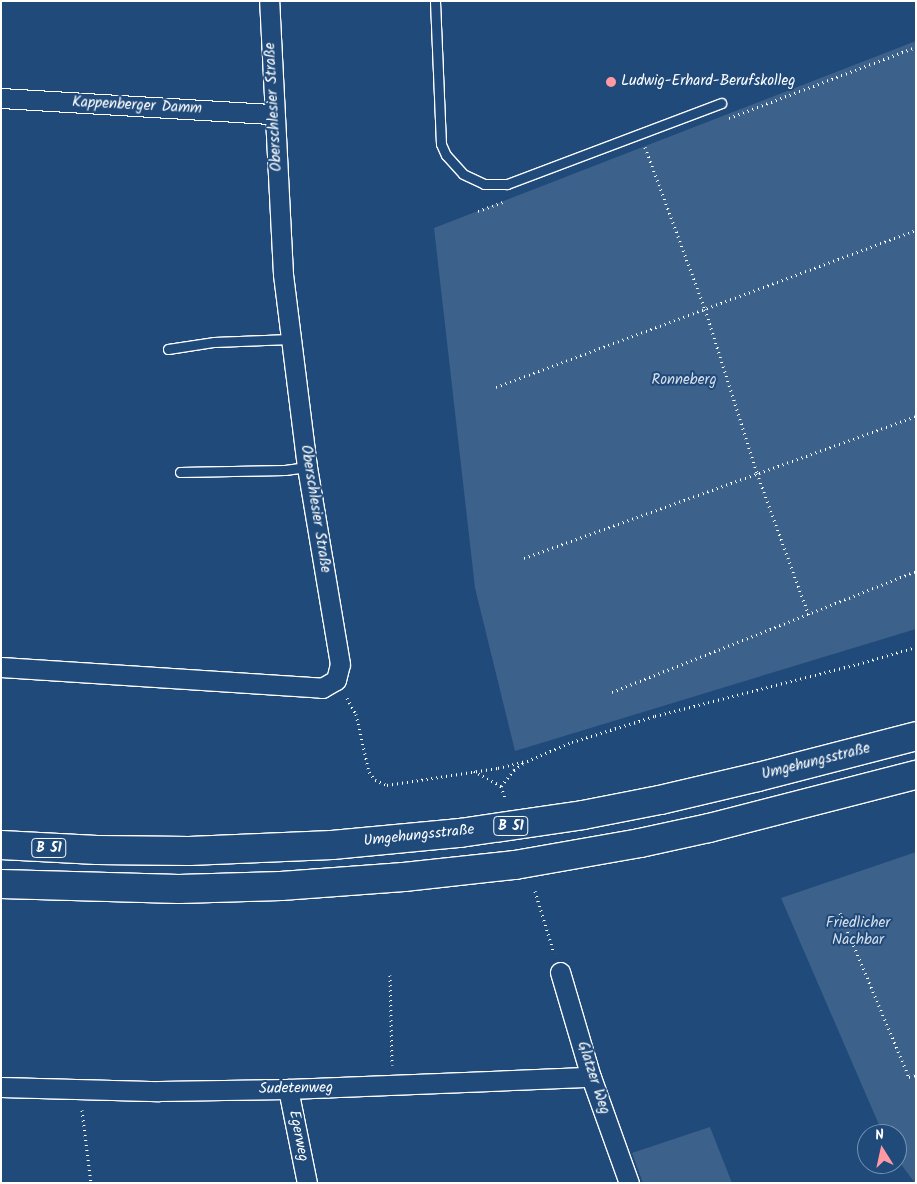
<!DOCTYPE html>
<html>
<head>
<meta charset="utf-8">
<style>
	body { margin:0 }
	#map { position:relative; width:917px; height:1184px; overflow:hidden; background:#1f4a7a; font-family:Kalam,sans-serif }
	div>[style] { position:absolute }
	.green>* { inset:0; background:#3c618b }
	.path>* { height:3px; margin-top:-1.5px; transform-origin:0; background:repeating-linear-gradient(90deg,#fff 0 1px,transparent 0 5px) }
	.roads { filter:drop-shadow(1px 0 #fff) drop-shadow(-1px 0 #fff) drop-shadow(0 1px #fff) drop-shadow(0 -1px #fff) }
	.lane>* { height:9px; margin:-4.5px; padding:0 4.5px; transform-origin:4.5px; border-radius:4.5px; background:#1f4a7a }
	.street>* { height:19px; margin:-9.5px; padding:0 9.5px; transform-origin:9.5px; border-radius:9.5px; background:#1f4a7a }
	.highway>* { height:28px; margin:-14px; padding:0 14px; transform-origin:14px; border-radius:14px; background:#1f4a7a }
	.dots>* { width:14px; height:14px; translate:-50% -50%; box-sizing:border-box; border:2px solid #1f4a7a; border-radius:50% }
	span { translate:-50% -50%; white-space:nowrap; text-align:center; line-height:1.15; -webkit-text-stroke:4px #1f4a7a; paint-order:stroke }
	.shield-label span { padding:1px 4px; background:#1f4a7a; border:1px solid; border-radius:4px; -webkit-text-stroke-width:0 }
	.shield-label { font-size:14px; color:#fff; font-weight:700 }
	.poi-label { font-size:15px; color:#fff }
	.left { translate:0 -50%; text-align:left }
	.street-label { font-size:15px; color:#fff }
	.park-label { font-size:15px; color:#d8dfe8 }
	.frame { position:absolute; inset:0; border:2px solid #fff; pointer-events:none }
	.north { position:absolute; left:857px; top:1124px; width:50px; height:50px; box-sizing:border-box; background:#1f4a7a; border:1px solid #7992af; border-radius:50%; rotate:350deg; font-size:14px; font-weight:700; line-height:20px; text-align:center; color:#fff }
	.north::after { content:''; display:block; margin:auto; width:18px; height:22px; background:#ff9aa2; clip-path:polygon(50% 0,100% 100%,50% 72%,0 100%) }
</style>
</head>
<body>
<div id="map">
	<div class="green">
		<div style="clip-path:polygon(916px 41px,916px 629px,515px 751px,475px 588px,434px 228px)"></div>
		<div style="clip-path:polygon(916px 852px,916px 1183px,915px 1183px,897px 1159px,897px 1134px,883px 1134px,781px 898px)"></div>
		<div style="clip-path:polygon(710px 1127px,732px 1183px,643px 1183px,632px 1153px)"></div>
	</div>
	<div class="path">
		<div style="left:729px;top:118px;width:200px;rotate:-20.8deg"></div>
		<div style="left:645px;top:147px;width:173px;rotate:69.7deg"></div>
		<div style="left:705px;top:309px;width:172px;rotate:72.4deg"></div>
		<div style="left:757px;top:473px;width:152px;rotate:70deg"></div>
		<div style="left:478px;top:211px;width:29px;rotate:-20deg"></div>
		<div style="left:496px;top:387px;width:448px;rotate:-20.5deg"></div>
		<div style="left:524px;top:558px;width:417px;rotate:-19.9deg"></div>
		<div style="left:612px;top:692px;width:327px;rotate:-21.7deg"></div>
		<div style="left:347px;top:698px;width:18px;rotate:61deg"></div>
		<div style="left:356px;top:714px;width:59px;rotate:77.4deg"></div>
		<div style="left:369px;top:772px;width:10px;rotate:53deg"></div>
		<div style="left:375px;top:780px;width:13px;rotate:23deg"></div>
		<div style="left:387px;top:785px;width:112px;rotate:-8.7deg"></div>
		<div style="left:498px;top:768px;width:30px;rotate:-14deg"></div>
		<div style="left:527px;top:761px;width:49px;rotate:-22.9deg"></div>
		<div style="left:572px;top:742px;width:87px;rotate:-17.4deg"></div>
		<div style="left:655px;top:716px;width:210px;rotate:-14.4deg"></div>
		<div style="left:858px;top:664px;width:60px;rotate:-16.3deg"></div>
		<div style="left:474px;top:771px;width:31px;rotate:29deg"></div>
		<div style="left:501px;top:786px;width:13px;rotate:72deg"></div>
		<div style="left:501px;top:786px;width:21px;rotate:-51deg"></div>
		<div style="left:514px;top:770px;width:14px;rotate:-36deg"></div>
		<div style="left:535px;top:891px;width:65px;rotate:73deg"></div>
		<div style="left:840px;top:913px;width:178px;rotate:67.2deg"></div>
		<div style="left:909px;top:1077px;width:7px;rotate:-16deg"></div>
		<div style="left:390px;top:975px;width:90px;rotate:88.7deg"></div>
		<div style="left:82px;top:1110px;width:74px;rotate:83deg"></div>
	</div>
	<div class="roads">
		<div class="lane">
			<div style="left:435px;top:1px;width:143px;rotate:87.6deg"></div>
			<div style="left:441px;top:144px;width:12px;rotate:66deg"></div>
			<div style="left:446px;top:155px;width:25px;rotate:48deg"></div>
			<div style="left:463px;top:174px;width:23px;rotate:25deg"></div>
			<div style="left:484px;top:184px;width:23px"></div>
			<div style="left:507px;top:184px;width:229px;rotate:-20.7deg"></div>
			<div style="left:168px;top:349px;width:47px;rotate:-8.7deg"></div>
			<div style="left:214px;top:342px;width:76px;rotate:-2.3deg"></div>
			<div style="left:180px;top:472px;width:105px;rotate:-1.1deg"></div>
			<div style="left:285px;top:470px;width:22px;rotate:-8deg"></div>
		</div>
		<div class="street">
			<div style="left:1px;top:98px;width:272px;rotate:3.4deg"></div>
			<div style="left:1px;top:667px;width:322px;rotate:3.7deg"></div>
			<div style="left:322px;top:688px;width:16px;rotate:-30deg"></div>
			<div style="left:336px;top:680px;width:16px;rotate:-76deg"></div>
			<div style="left:340px;top:664px;width:200px;rotate:-99.5deg"></div>
			<div style="left:307px;top:467px;width:194px;rotate:-97.1deg"></div>
			<div style="left:283px;top:274px;width:273px;rotate:-92.9deg"></div>
			<div style="left:560px;top:972px;width:109px;rotate:73.6deg"></div>
			<div style="left:591px;top:1077px;width:113px;rotate:70.3deg"></div>
			<div style="left:1px;top:1087px;width:158px;rotate:1.5deg"></div>
			<div style="left:159px;top:1091px;width:129px;rotate:-0.9deg"></div>
			<div style="left:288px;top:1089px;width:303px;rotate:-2.3deg"></div>
			<div style="left:288px;top:1089px;width:96px;rotate:78.6deg"></div>
		</div>
		<div class="highway">
			<div style="left:1px;top:845px;width:96px;rotate:3deg"></div>
			<div style="left:97px;top:850px;width:92px;rotate:0.6deg"></div>
			<div style="left:189px;top:851px;width:143px;rotate:-2.4deg"></div>
			<div style="left:332px;top:845px;width:129px;rotate:-5.4deg"></div>
			<div style="left:460px;top:833px;width:124px;rotate:-8.3deg"></div>
			<div style="left:583px;top:815px;width:78px;rotate:-11deg"></div>
			<div style="left:660px;top:800px;width:101px;rotate:-13.2deg"></div>
			<div style="left:758px;top:777px;width:163px;rotate:-14.5deg"></div>
			<div style="left:1px;top:884px;width:178px;rotate:1.6deg"></div>
			<div style="left:179px;top:889px;width:102px;rotate:-1.7deg"></div>
			<div style="left:281px;top:886px;width:123px;rotate:-4.2deg"></div>
			<div style="left:404px;top:877px;width:112px;rotate:-6.2deg"></div>
			<div style="left:515px;top:865px;width:127px;rotate:-10deg"></div>
			<div style="left:640px;top:843px;width:71px;rotate:-12.3deg"></div>
			<div style="left:709px;top:828px;width:214px;rotate:-14.4deg"></div>
		</div>
	</div>
	<div class="dots">
		<div style="left:611px;top:82px;background:#ff9aa2"></div>
	</div>
	<div class="shield-label">
		<span style="left:511px;top:826px">B 51</span>
		<span style="left:49px;top:848px">B 51</span>
	</div>
	<div class="poi-label">
		<span class="left" style="left:621px;top:82px">Ludwig-Erhard-Berufskolleg</span>
	</div>
	<div class="street-label">
		<span style="left:137px;top:106px;rotate:3deg">Kappenberger Damm</span>
		<span style="left:274px;top:107px;rotate:-93deg">Oberschlesier Straße</span>
		<span style="left:315px;top:509px;rotate:81deg">Oberschlesier Straße</span>
		<span style="left:816px;top:762px;rotate:-14deg">Umgehungsstraße</span>
		<span style="left:419px;top:836px;rotate:-6deg">Umgehungsstraße</span>
		<span style="left:593px;top:1078px;rotate:72deg">Glatzer Weg</span>
		<span style="left:296px;top:1089px;rotate:-1deg">Sudetenweg</span>
		<span style="left:298px;top:1136px;rotate:79deg">Egerweg</span>
	</div>
	<div class="park-label">
		<span style="left:684px;top:381px">Ronneberg</span>
		<span style="left:858px;top:932px">Friedlicher<br>Nachbar</span>
	</div>
	<div class="frame"></div>
	<div class="north">N</div>
</div>
</body>
</html>
